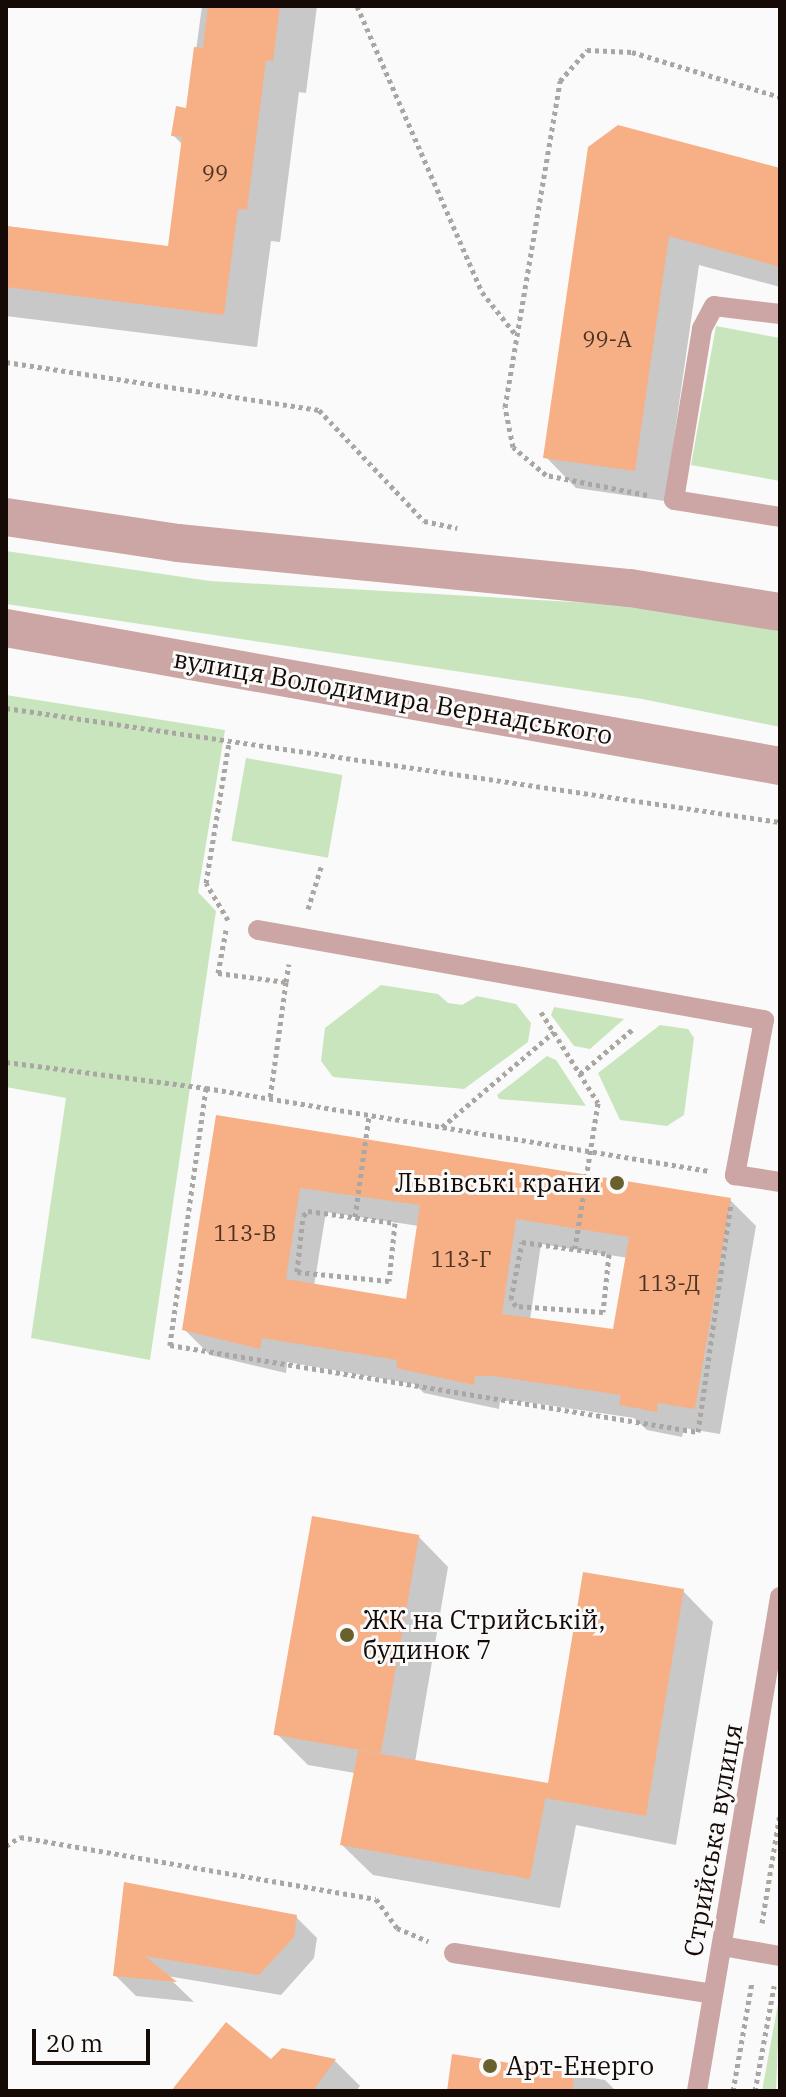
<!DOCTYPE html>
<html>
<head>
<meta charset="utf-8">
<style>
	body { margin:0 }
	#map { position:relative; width:786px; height:2097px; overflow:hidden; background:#fafafa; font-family:"IBM Plex Serif",serif }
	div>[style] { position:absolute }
	.green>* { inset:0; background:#c9e5bd; transform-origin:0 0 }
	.shadow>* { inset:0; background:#0003 }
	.building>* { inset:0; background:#f7b086; transform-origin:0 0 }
	.path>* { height:5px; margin-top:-2.5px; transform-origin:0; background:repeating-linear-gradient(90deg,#aaa6a4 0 4px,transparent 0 8px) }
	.service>* { height:20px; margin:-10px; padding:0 10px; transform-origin:10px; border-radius:10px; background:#cca6a4 }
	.minor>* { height:38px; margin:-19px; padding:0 19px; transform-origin:19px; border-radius:19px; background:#cca6a4 }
	.dots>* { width:22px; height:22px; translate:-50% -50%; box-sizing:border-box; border:4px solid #fafafa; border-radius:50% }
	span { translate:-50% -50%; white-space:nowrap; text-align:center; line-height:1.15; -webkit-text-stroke:6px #fafafa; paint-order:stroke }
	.number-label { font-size:22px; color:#4e3425 }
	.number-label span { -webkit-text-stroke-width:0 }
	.street-label { font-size:26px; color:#150a05 }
	.poi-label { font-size:26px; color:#150a05 }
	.right { translate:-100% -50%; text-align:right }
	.left { translate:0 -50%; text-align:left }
	.frame { position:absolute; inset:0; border:8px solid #150a05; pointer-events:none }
	.scale { position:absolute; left:32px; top:2029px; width:118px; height:36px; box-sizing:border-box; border:4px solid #150a05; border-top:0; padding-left:10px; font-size:24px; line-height:28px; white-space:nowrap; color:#150a05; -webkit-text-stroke:6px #fafafa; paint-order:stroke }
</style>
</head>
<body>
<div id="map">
	<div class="green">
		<div style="clip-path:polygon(716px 326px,780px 338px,780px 481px,691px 465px)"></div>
		<div style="clip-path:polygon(6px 551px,210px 581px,642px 606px,780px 629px,780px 727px,642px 699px,6px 604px)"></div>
		<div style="clip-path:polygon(6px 695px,225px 730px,198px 892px,216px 911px,150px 1360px,31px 1338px,66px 1098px,6px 1087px)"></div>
		<div style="left:246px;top:758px;width:98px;height:84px;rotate:10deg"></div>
		<div style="clip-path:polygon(381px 985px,438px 994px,448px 1003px,462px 1005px,477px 996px,516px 1004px,531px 1023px,528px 1042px,464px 1089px,333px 1077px,321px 1061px,325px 1028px)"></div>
		<div style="clip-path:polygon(554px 1007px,624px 1019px,590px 1049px,574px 1046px,551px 1015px)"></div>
		<div style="clip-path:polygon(660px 1025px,688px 1029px,694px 1038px,684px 1115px,667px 1126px,620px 1120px,598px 1073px)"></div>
		<div style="clip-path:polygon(547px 1056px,556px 1060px,586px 1106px,499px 1099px,497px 1095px)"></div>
		<div style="clip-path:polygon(780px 1993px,776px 2091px,762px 2091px)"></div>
	</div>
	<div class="shadow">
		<div style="clip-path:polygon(202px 6px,317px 6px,306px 93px,299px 92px,280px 242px,271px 241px,257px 347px,6px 316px,6px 226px,170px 248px,183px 145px,173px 135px,188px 110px)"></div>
		<div style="clip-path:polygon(590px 148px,780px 169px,780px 287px,699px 265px,665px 501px,576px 488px,546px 457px)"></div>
		<div style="clip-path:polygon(evenodd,218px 1117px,730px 1200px,756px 1226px,720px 1434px,684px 1428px,682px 1437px,647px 1430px,634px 1418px,520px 1401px,500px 1401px,499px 1409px,424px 1393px,414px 1384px,287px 1362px,286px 1373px,210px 1355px,184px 1329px,218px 1117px,326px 1212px,419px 1226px,408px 1301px,314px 1286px,326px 1212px,218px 1117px,541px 1244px,628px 1258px,615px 1331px,530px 1320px,541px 1244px)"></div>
		<div style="clip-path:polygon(418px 1536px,448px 1567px,415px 1762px,549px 1785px,683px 1591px,713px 1622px,676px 1845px,576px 1825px,560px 1908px,373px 1875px,342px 1845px,355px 1773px,308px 1765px,277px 1734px)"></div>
		<div style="clip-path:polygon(126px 1885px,296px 1917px,317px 1938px,314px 1958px,281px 1995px,167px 1976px,194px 2002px,136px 1996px,115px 1975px)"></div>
		<div style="clip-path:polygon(283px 2050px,335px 2061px,360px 2086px,356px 2091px,174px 2091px,272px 2062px)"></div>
		<div style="clip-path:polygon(454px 2056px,605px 2080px,616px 2091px,449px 2091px)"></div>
	</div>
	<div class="building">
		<div style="clip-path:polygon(208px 6px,280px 6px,273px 61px,266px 60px,247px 210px,238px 209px,224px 315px,6px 287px,6px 226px,168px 246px,182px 137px,171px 136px,176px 106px,186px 108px,194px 47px,203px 48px)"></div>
		<div style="clip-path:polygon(618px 125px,780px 168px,780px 267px,669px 236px,635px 471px,543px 458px,588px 147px)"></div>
		<div style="clip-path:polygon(evenodd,216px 1115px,731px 1198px,695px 1409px,658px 1403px,657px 1412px,619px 1405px,621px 1395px,493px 1376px,475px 1376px,474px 1385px,396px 1368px,397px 1360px,262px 1338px,260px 1349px,182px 1330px,216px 1115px,300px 1188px,420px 1205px,406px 1299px,286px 1279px,300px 1188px,216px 1115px,516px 1219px,629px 1237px,613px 1329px,502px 1314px,516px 1219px)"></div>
		<div style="left:312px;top:1516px;width:109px;height:222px;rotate:10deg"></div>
		<div style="clip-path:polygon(583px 1572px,684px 1589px,646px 1816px,545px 1798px,548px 1784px,530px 1879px,340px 1845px,358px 1750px,548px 1783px)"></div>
		<div style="clip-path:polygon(124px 1882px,297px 1915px,294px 1937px,259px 1975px,145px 1956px,177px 1982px,113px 1976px)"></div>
		<div style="clip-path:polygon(226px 2022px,271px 2059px,282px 2048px,336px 2059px,313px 2091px,171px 2091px)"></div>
		<div style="clip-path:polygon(452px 2054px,574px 2073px,573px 2091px,447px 2091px)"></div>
	</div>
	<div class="path">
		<div style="left:357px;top:6px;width:312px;rotate:66.4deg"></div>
		<div style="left:482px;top:292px;width:55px;rotate:51.7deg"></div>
		<div style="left:6px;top:362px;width:317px;rotate:8.7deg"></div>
		<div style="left:319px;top:410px;width:153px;rotate:46.6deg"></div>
		<div style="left:424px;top:521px;width:34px;rotate:12deg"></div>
		<div style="left:647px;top:495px;width:103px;rotate:-168.8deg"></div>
		<div style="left:546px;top:475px;width:43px;rotate:-139.7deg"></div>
		<div style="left:513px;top:447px;width:41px;rotate:-101.3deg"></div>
		<div style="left:505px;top:407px;width:331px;rotate:-80.4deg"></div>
		<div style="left:560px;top:81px;width:41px;rotate:-48.9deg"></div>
		<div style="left:587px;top:50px;width:45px;rotate:2.5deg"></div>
		<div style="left:632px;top:52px;width:155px;rotate:16.9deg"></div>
		<div style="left:6px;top:708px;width:782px;rotate:8.38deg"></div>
		<div style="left:308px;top:909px;width:47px;rotate:-72.7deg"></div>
		<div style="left:228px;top:920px;width:43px;rotate:-120.7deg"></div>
		<div style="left:206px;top:883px;width:143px;rotate:-80.7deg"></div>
		<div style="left:226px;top:930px;width:44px;rotate:100.5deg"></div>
		<div style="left:218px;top:973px;width:69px;rotate:7.5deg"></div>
		<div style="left:286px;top:982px;width:118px;rotate:97.8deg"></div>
		<div style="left:286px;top:982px;width:18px;rotate:-81deg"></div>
		<div style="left:541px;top:1012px;width:107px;rotate:57.9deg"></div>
		<div style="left:598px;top:1103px;width:147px;rotate:99deg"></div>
		<div style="left:6px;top:1062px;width:202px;rotate:7.4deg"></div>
		<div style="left:206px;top:1088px;width:510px;rotate:9.37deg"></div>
		<div style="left:580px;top:1074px;width:71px;rotate:-40.4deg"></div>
		<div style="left:206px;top:1088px;width:260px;rotate:98deg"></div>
		<div style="left:170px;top:1345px;width:535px;rotate:9.36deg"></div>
		<div style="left:698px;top:1432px;width:232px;rotate:-81.8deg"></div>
		<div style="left:442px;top:1127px;width:147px;rotate:-40.3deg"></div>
		<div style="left:308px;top:1211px;width:88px;rotate:7.9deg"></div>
		<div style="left:395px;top:1223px;width:58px;rotate:95.9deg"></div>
		<div style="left:389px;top:1281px;width:92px;rotate:-174.4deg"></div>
		<div style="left:297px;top:1272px;width:56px;rotate:-83.9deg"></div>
		<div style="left:303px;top:1216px;width:7px;rotate:-45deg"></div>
		<div style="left:355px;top:1217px;width:102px;rotate:-82.1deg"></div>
		<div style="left:522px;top:1242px;width:88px;rotate:7.9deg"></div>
		<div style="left:609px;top:1254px;width:58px;rotate:95.9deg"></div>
		<div style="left:603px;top:1312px;width:87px;rotate:-176.1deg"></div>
		<div style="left:516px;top:1306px;width:9px;rotate:-126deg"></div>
		<div style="left:511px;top:1299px;width:58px;rotate:-79.1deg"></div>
		<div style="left:6px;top:1846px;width:17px;rotate:-33deg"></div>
		<div style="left:20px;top:1837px;width:361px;rotate:9.9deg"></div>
		<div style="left:376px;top:1899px;width:36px;rotate:54deg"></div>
		<div style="left:397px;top:1928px;width:34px;rotate:23deg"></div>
		<div style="left:762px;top:1923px;width:111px;rotate:-80.7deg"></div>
		<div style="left:733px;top:2091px;width:111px;rotate:-80.1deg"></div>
		<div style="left:755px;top:2091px;width:107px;rotate:-79.7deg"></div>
	</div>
	<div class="service">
		<div style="left:780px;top:314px;width:66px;rotate:-173.1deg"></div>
		<div style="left:714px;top:306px;width:26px;rotate:118deg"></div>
		<div style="left:702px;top:329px;width:173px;rotate:99.3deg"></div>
		<div style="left:674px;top:500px;width:107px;rotate:9.1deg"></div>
		<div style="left:258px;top:930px;width:514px;rotate:10.09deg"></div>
		<div style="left:764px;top:1020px;width:158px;rotate:100.6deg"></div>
		<div style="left:735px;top:1175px;width:46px;rotate:8.8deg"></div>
		<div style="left:722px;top:1946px;width:59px;rotate:9.8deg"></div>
		<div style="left:454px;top:1953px;width:262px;rotate:9deg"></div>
		<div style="left:697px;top:2091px;width:501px;rotate:-80.46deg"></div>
	</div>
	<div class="minor">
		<div style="left:6px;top:517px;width:174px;rotate:8.6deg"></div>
		<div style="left:178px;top:543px;width:454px;rotate:5.7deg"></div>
		<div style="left:630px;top:588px;width:152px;rotate:9.1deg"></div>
		<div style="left:6px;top:628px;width:786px;rotate:10.11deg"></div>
	</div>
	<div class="dots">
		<div style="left:617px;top:1183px;background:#69612d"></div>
		<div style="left:347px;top:1635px;background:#69612d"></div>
		<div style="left:490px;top:2066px;background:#69612d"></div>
	</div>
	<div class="number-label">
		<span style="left:215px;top:173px">99</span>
		<span style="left:607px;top:339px">99-А</span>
		<span style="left:245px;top:1233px">113-В</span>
		<span style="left:461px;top:1259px">113-Г</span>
		<span style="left:669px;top:1283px">113-Д</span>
	</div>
	<div class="street-label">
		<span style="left:393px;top:697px;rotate:10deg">вулиця Володимира Вернадського</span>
		<span style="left:713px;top:1840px;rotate:-80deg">Стрийська вулиця</span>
	</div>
	<div class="poi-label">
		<span class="right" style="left:601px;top:1183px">Львівські крани</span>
		<span class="left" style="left:363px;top:1635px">ЖК на Стрийській,<br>будинок 7</span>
		<span class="left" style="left:506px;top:2066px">Арт-Енерго</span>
	</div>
	<div class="frame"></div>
	<div class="scale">20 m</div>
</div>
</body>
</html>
